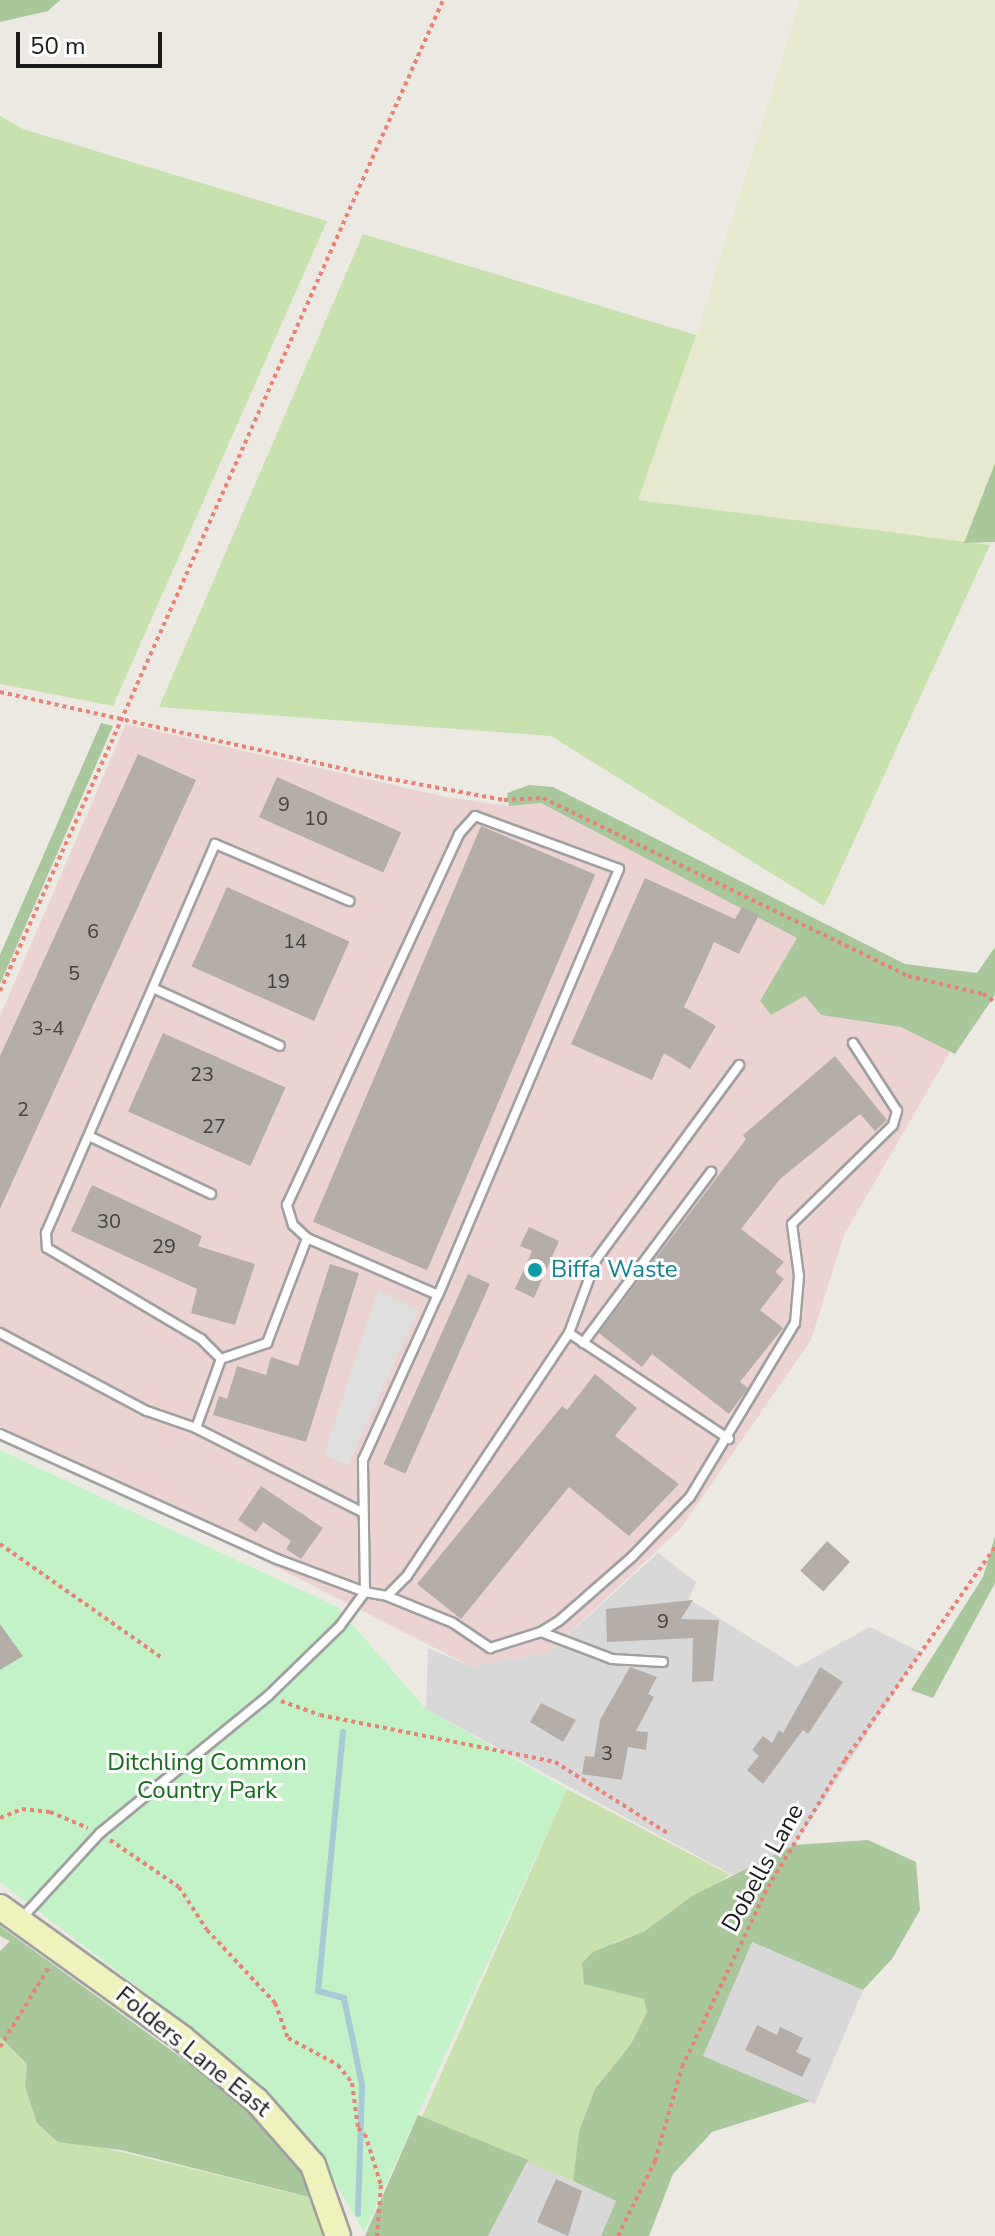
<!DOCTYPE html>
<html>
<head>
<meta charset="utf-8">
<style>
	body { margin:0 }
	#map { position:relative; width:995px; height:2236px; overflow:hidden; background:#ece9e2; font-family:"Nunito Sans",sans-serif }
	div>[style] { position:absolute }
	.residential>* { inset:0; background:#d9d8d8; transform-origin:0 0 }
	.commercial>* { inset:0; background:#ecd3d2 }
	.farmland>* { inset:0; background:#e7e9cf }
	.grass>* { inset:0; background:#c7e2ac }
	.forest>* { inset:0; background:#a8c79b }
	.park>* { inset:0; background:#c2f3c6 }
	.parking>* { inset:0; background:#dfdfdf }
	.stream>* { height:6px; margin:-3px; padding:0 3px; transform-origin:3px; border-radius:3px; background:#a6cbd6 }
	.building>* { inset:0; background:#b5aea8; transform-origin:0 0 }
	.path>* { height:4px; margin-top:-2px; transform-origin:0; background:repeating-linear-gradient(90deg,#eb8074 0 4px,transparent 0 8px) }
	.roads { filter:drop-shadow(2px 0 #9f9f9f) drop-shadow(-2px 0 #9f9f9f) drop-shadow(0 2px #9f9f9f) drop-shadow(0 -2px #9f9f9f) }
	.lane>* { height:8px; margin:-4px; padding:0 4px; transform-origin:4px; border-radius:4px; background:#fff }
	.secondary>* { height:24px; margin:-12px; padding:0 12px; transform-origin:12px; border-radius:12px; background:#eff2ba }
	.dots>* { width:22px; height:22px; translate:-50% -50%; box-sizing:border-box; border:4px solid #fff; border-radius:50% }
	span { translate:-50% -50%; white-space:nowrap; text-align:center; line-height:1.15; -webkit-text-stroke:6px #fff; paint-order:stroke }
	.number-label { font-size:20px; color:#42403e }
	.number-label span { -webkit-text-stroke-width:0 }
	.culture-label { font-size:24px; color:#0d838f }
	.left { translate:0 -50%; text-align:left }
	.park-label { font-size:24px; color:#166d1d }
	.street-label { font-size:24px; color:#1b1b1b }
	.scale { position:absolute; left:16px; top:32px; width:146px; height:36px; box-sizing:border-box; border:4px solid #1b1b1b; border-top:0; padding-left:10px; font-size:24px; line-height:28px; white-space:nowrap; color:#1b1b1b; -webkit-text-stroke:6px #fff; paint-order:stroke }
</style>
</head>
<body>
<div id="map">
	<div class="residential">
		<div style="clip-path:polygon(658px 1553px,696px 1582px,689px 1599px,797px 1667px,870px 1627px,920px 1652px,777px 1873px,738px 1878px,426px 1709px,428px 1648px,470px 1666px,548px 1653px)"></div>
		<div style="left:751px;top:1942px;width:122px;height:124px;rotate:23deg"></div>
		<div style="clip-path:polygon(528px 2160px,616px 2201px,601px 2236px,488px 2236px)"></div>
	</div>
	<div class="commercial">
		<div style="clip-path:polygon(126px 724px,446px 797px,509px 806px,541px 803px,798px 938px,979px 1002px,844px 1235px,811px 1340px,681px 1528px,548px 1653px,470px 1666px,0 1426px,0 1016px)"></div>
	</div>
	<div class="farmland">
		<div style="clip-path:polygon(800px 0,995px 0,995px 463px,964px 543px,638px 500px,696px 335px)"></div>
	</div>
	<div class="grass">
		<div style="clip-path:polygon(0 116px,23px 129px,327px 221px,113px 706px,0 684px)"></div>
		<div style="clip-path:polygon(363px 234px,696px 335px,638px 500px,990px 545px,824px 906px,551px 736px,159px 707px)"></div>
		<div style="clip-path:polygon(567px 1789px,730px 1875px,645px 1931px,613px 1943px,617px 1992px,644px 1999px,647px 2012px,631px 2044px,595px 2089px,579px 2131px,573px 2181px,422px 2117px)"></div>
		<div style="clip-path:polygon(0 2037px,27px 2064px,25px 2086px,92px 2145px,317px 2199px,326px 2236px,0 2236px)"></div>
	</div>
	<div class="forest">
		<div style="clip-path:polygon(0 0,60px 0,48px 11px,0 22px)"></div>
		<div style="clip-path:polygon(995px 463px,995px 542px,964px 543px)"></div>
		<div style="clip-path:polygon(101px 723px,113px 726px,0 984px,0 955px)"></div>
		<div style="clip-path:polygon(529px 785px,553px 787px,905px 964px,977px 973px,995px 947px,995px 995px,955px 1054px,901px 1027px,821px 1015px,805px 996px,771px 1015px,760px 1001px,797px 938px,541px 803px,509px 806px,507px 793px)"></div>
		<div style="clip-path:polygon(995px 1536px,995px 1583px,933px 1698px,911px 1690px,983px 1577px)"></div>
		<div style="clip-path:polygon(868px 1840px,916px 1862px,920px 1910px,892px 1959px,863px 1990px,752px 1942px,703px 2056px,810px 2101px,712px 2132px,673px 2174px,649px 2236px,601px 2236px,616px 2201px,573px 2181px,579px 2131px,595px 2089px,631px 2044px,647px 2012px,644px 1999px,584px 1984px,582px 1963px,593px 1952px,645px 1931px,692px 1896px,794px 1845px)"></div>
		<div style="clip-path:polygon(0 1926px,248px 2106px,304px 2166px,317px 2199px,121px 2150px,58px 2142px,37px 2123px,25px 2086px,27px 2064px,0 2037px,0 1951px,10px 1941px,0 1936px)"></div>
		<div style="clip-path:polygon(418px 2115px,528px 2160px,488px 2236px,365px 2236px)"></div>
	</div>
	<div class="park">
		<div style="clip-path:polygon(0 1450px,337px 1607px,426px 1709px,567px 1789px,364px 2232px,316px 2150px,269px 2096px,205px 2038px,0 1882px)"></div>
	</div>
	<div class="parking">
		<div style="clip-path:polygon(378px 1290px,418px 1310px,348px 1465px,324px 1455px)"></div>
	</div>
	<div class="stream">
		<div style="left:343px;top:1732px;width:260px;rotate:95.5deg"></div>
		<div style="left:318px;top:1991px;width:27px;rotate:15deg"></div>
		<div style="left:344px;top:1998px;width:89px;rotate:78.3deg"></div>
		<div style="left:362px;top:2085px;width:129px;rotate:91.8deg"></div>
	</div>
	<div class="building">
		<div style="clip-path:polygon(138px 754px,196px 780px,0 1209px,0 1056px)"></div>
		<div style="left:277px;top:777px;width:136px;height:44px;rotate:24deg"></div>
		<div style="left:481px;top:826px;width:124px;height:430px;rotate:23deg"></div>
		<div style="clip-path:polygon(645px 878px,735px 919px,742px 907px,759px 915px,739px 954px,714px 942px,702px 969px,684px 1007px,716px 1026px,690px 1069px,664px 1053px,652px 1080px,571px 1044px)"></div>
		<div style="left:227px;top:887px;width:134px;height:87px;rotate:24deg"></div>
		<div style="left:163px;top:1033px;width:134px;height:86px;rotate:24deg"></div>
		<div style="clip-path:polygon(835px 1056px,887px 1120px,875px 1131px,860px 1114px,780px 1179px,741px 1229px,784px 1262px,775px 1272px,784px 1279px,760px 1310px,783px 1328px,740px 1382px,748px 1388px,729px 1414px,652px 1354px,642px 1367px,599px 1333px,746px 1139px,743px 1135px)"></div>
		<div style="clip-path:polygon(92px 1185px,202px 1236px,198px 1246px,255px 1264px,235px 1325px,191px 1313px,197px 1289px,71px 1231px)"></div>
		<div style="clip-path:polygon(529px 1227px,559px 1241px,534px 1298px,515px 1289px,532px 1251px,520px 1246px)"></div>
		<div style="clip-path:polygon(330px 1264px,359px 1273px,306px 1442px,213px 1415px,219px 1396px,227px 1399px,237px 1366px,266px 1375px,271px 1357px,298px 1366px)"></div>
		<div style="left:468px;top:1274px;width:24px;height:208px;rotate:24deg"></div>
		<div style="clip-path:polygon(595px 1374px,637px 1408px,615px 1436px,679px 1484px,629px 1536px,569px 1487px,461px 1619px,417px 1584px,562px 1406px,567px 1410px)"></div>
		<div style="clip-path:polygon(261px 1486px,323px 1528px,301px 1559px,286px 1549px,291px 1541px,263px 1522px,256px 1532px,238px 1520px)"></div>
		<div style="left:827px;top:1541px;width:31px;height:40px;rotate:42deg"></div>
		<div style="clip-path:polygon(693px 1600px,681px 1619px,719px 1620px,713px 1681px,692px 1682px,693px 1638px,607px 1642px,606px 1609px)"></div>
		<div style="clip-path:polygon(0 1624px,23px 1656px,0 1670px)"></div>
		<div style="clip-path:polygon(630px 1667px,657px 1677px,648px 1694px,654px 1697px,636px 1731px,648px 1732px,646px 1750px,628px 1747px,622px 1780px,582px 1774px,585px 1756px,594px 1757px,600px 1720px)"></div>
		<div style="clip-path:polygon(820px 1667px,843px 1682px,808px 1734px,803px 1730px,763px 1784px,747px 1770px,759px 1756px,752px 1750px,763px 1736px,772px 1743px,779px 1730px,783px 1733px)"></div>
		<div style="clip-path:polygon(541px 1703px,576px 1720px,563px 1742px,530px 1722px)"></div>
		<div style="clip-path:polygon(757px 2025px,777px 2035px,780px 2027px,803px 2038px,796px 2052px,811px 2059px,802px 2077px,745px 2050px)"></div>
		<div style="clip-path:polygon(556px 2179px,582px 2191px,568px 2236px,537px 2222px)"></div>
	</div>
	<div class="path">
		<div style="left:0;top:692px;width:389px;rotate:12.6deg"></div>
		<div style="left:380px;top:777px;width:126px;rotate:10.5deg"></div>
		<div style="left:504px;top:800px;width:39px;rotate:-3deg"></div>
		<div style="left:543px;top:798px;width:406px;rotate:26deg"></div>
		<div style="left:908px;top:976px;width:77px;rotate:13.5deg"></div>
		<div style="left:983px;top:994px;width:14px;rotate:34deg"></div>
		<div style="left:0;top:991px;width:1086px;rotate:-65.91deg"></div>
		<div style="left:0;top:1544px;width:197px;rotate:35.1deg"></div>
		<div style="left:281px;top:1701px;width:41px;rotate:19.7deg"></div>
		<div style="left:320px;top:1715px;width:240px;rotate:11.3deg"></div>
		<div style="left:555px;top:1762px;width:135px;rotate:32.3deg"></div>
		<div style="left:0;top:1818px;width:24px;rotate:-22deg"></div>
		<div style="left:22px;top:1809px;width:28px;rotate:6deg"></div>
		<div style="left:50px;top:1812px;width:41px;rotate:22.8deg"></div>
		<div style="left:110px;top:1840px;width:83px;rotate:34.3deg"></div>
		<div style="left:179px;top:1887px;width:51px;rotate:56.9deg"></div>
		<div style="left:207px;top:1930px;width:100px;rotate:47deg"></div>
		<div style="left:275px;top:2003px;width:37px;rotate:70deg"></div>
		<div style="left:288px;top:2038px;width:57px;rotate:28.4deg"></div>
		<div style="left:338px;top:2065px;width:23px;rotate:52deg"></div>
		<div style="left:352px;top:2083px;width:45px;rotate:82.4deg"></div>
		<div style="left:358px;top:2128px;width:9px;rotate:41deg"></div>
		<div style="left:365px;top:2134px;width:53px;rotate:72.6deg"></div>
		<div style="left:381px;top:2185px;width:51px;rotate:94.5deg"></div>
		<div style="left:0;top:2047px;width:94px;rotate:-58.5deg"></div>
		<div style="left:618px;top:2236px;width:84px;rotate:-63.7deg"></div>
		<div style="left:655px;top:2161px;width:98px;rotate:-74deg"></div>
		<div style="left:682px;top:2067px;width:199px;rotate:-64.5deg"></div>
		<div style="left:768px;top:1887px;width:149px;rotate:-58.8deg"></div>
		<div style="left:845px;top:1760px;width:261px;rotate:-54.8deg"></div>
	</div>
	<div class="roads">
		<div class="lane">
			<div style="left:155px;top:989px;width:137px;rotate:24.5deg"></div>
			<div style="left:89px;top:1136px;width:135px;rotate:25.4deg"></div>
			<div style="left:0;top:1333px;width:166px;rotate:28deg"></div>
			<div style="left:147px;top:1411px;width:52px;rotate:19.1deg"></div>
			<div style="left:583px;top:1343px;width:214px;rotate:-53.2deg"></div>
			<div style="left:221px;top:1359px;width:28px;rotate:-135deg"></div>
			<div style="left:201px;top:1339px;width:179px;rotate:-149.4deg"></div>
			<div style="left:47px;top:1248px;width:15px;rotate:-94deg"></div>
			<div style="left:46px;top:1233px;width:424px;rotate:-66.5deg"></div>
			<div style="left:215px;top:844px;width:146px;rotate:23deg"></div>
			<div style="left:0;top:1434px;width:304px;rotate:24.3deg"></div>
			<div style="left:277px;top:1559px;width:94px;rotate:20.6deg"></div>
			<div style="left:365px;top:1592px;width:132px;rotate:-90.9deg"></div>
			<div style="left:363px;top:1460px;width:181px;rotate:-65.6deg"></div>
			<div style="left:438px;top:1295px;width:143px;rotate:-156.5deg"></div>
			<div style="left:729px;top:1439px;width:192px;rotate:-146.5deg"></div>
			<div style="left:569px;top:1333px;width:78px;rotate:-69.7deg"></div>
			<div style="left:596px;top:1260px;width:242px;rotate:-53.7deg"></div>
			<div style="left:362px;top:1512px;width:186px;rotate:-153.2deg"></div>
			<div style="left:196px;top:1428px;width:73px;rotate:-70.1deg"></div>
			<div style="left:221px;top:1359px;width:49px;rotate:-19.2deg"></div>
			<div style="left:267px;top:1343px;width:112px;rotate:-69.1deg"></div>
			<div style="left:307px;top:1238px;width:19px;rotate:-137deg"></div>
			<div style="left:293px;top:1225px;width:21px;rotate:-107deg"></div>
			<div style="left:287px;top:1205px;width:409px;rotate:-65.1deg"></div>
			<div style="left:459px;top:834px;width:24px;rotate:-48deg"></div>
			<div style="left:475px;top:816px;width:153px;rotate:20.2deg"></div>
			<div style="left:619px;top:869px;width:463px;rotate:113deg"></div>
			<div style="left:387px;top:1596px;width:28px;rotate:-45deg"></div>
			<div style="left:407px;top:1576px;width:292px;rotate:-56.3deg"></div>
			<div style="left:541px;top:1632px;width:76px;rotate:20.8deg"></div>
			<div style="left:612px;top:1659px;width:51px;rotate:3.4deg"></div>
			<div style="left:21px;top:1919px;width:117px;rotate:-47.4deg"></div>
			<div style="left:100px;top:1833px;width:217px;rotate:-39.2deg"></div>
			<div style="left:268px;top:1696px;width:100px;rotate:-44.2deg"></div>
			<div style="left:340px;top:1626px;width:42px;rotate:-53.7deg"></div>
			<div style="left:365px;top:1592px;width:22px;rotate:10deg"></div>
			<div style="left:387px;top:1596px;width:71px;rotate:22.2deg"></div>
			<div style="left:453px;top:1623px;width:45px;rotate:34deg"></div>
			<div style="left:490px;top:1648px;width:53px;rotate:-17.4deg"></div>
			<div style="left:541px;top:1632px;width:22px;rotate:-32deg"></div>
			<div style="left:560px;top:1620px;width:96px;rotate:-41.2deg"></div>
			<div style="left:632px;top:1557px;width:83px;rotate:-46deg"></div>
			<div style="left:690px;top:1497px;width:203px;rotate:-58.9deg"></div>
			<div style="left:795px;top:1323px;width:47px;rotate:-85.1deg"></div>
			<div style="left:799px;top:1276px;width:52px;rotate:-97.7deg"></div>
			<div style="left:792px;top:1224px;width:141px;rotate:-44.4deg"></div>
			<div style="left:893px;top:1125px;width:15px;rotate:-74deg"></div>
			<div style="left:897px;top:1111px;width:81px;rotate:-122.9deg"></div>
		</div>
		<div class="secondary">
			<div style="left:0;top:1907px;width:224px;rotate:35.7deg"></div>
			<div style="left:182px;top:2038px;width:97px;rotate:40deg"></div>
			<div style="left:256px;top:2100px;width:86px;rotate:48.8deg"></div>
			<div style="left:313px;top:2165px;width:75px;rotate:70.6deg"></div>
		</div>
	</div>
	<div class="dots">
		<div style="left:535px;top:1270px;background:#0f9aa8"></div>
	</div>
	<div class="number-label">
		<span style="left:284px;top:804px">9</span>
		<span style="left:316px;top:818px">10</span>
		<span style="left:93px;top:931px">6</span>
		<span style="left:295px;top:941px">14</span>
		<span style="left:74px;top:973px">5</span>
		<span style="left:278px;top:981px">19</span>
		<span style="left:48px;top:1028px">3-4</span>
		<span style="left:202px;top:1074px">23</span>
		<span style="left:23px;top:1109px">2</span>
		<span style="left:214px;top:1126px">27</span>
		<span style="left:109px;top:1221px">30</span>
		<span style="left:164px;top:1246px">29</span>
		<span style="left:663px;top:1621px">9</span>
		<span style="left:607px;top:1753px">3</span>
	</div>
	<div class="culture-label">
		<span class="left" style="left:551px;top:1270px">Biffa Waste</span>
	</div>
	<div class="park-label">
		<span style="left:207px;top:1777px">Ditchling Common<br>Country Park</span>
	</div>
	<div class="street-label">
		<span style="left:763px;top:1868px;rotate:-61deg">Dobells Lane</span>
		<span style="left:193px;top:2052px;rotate:39deg">Folders Lane East</span>
	</div>
	<div class="scale">50 m</div>
</div>
</body>
</html>
